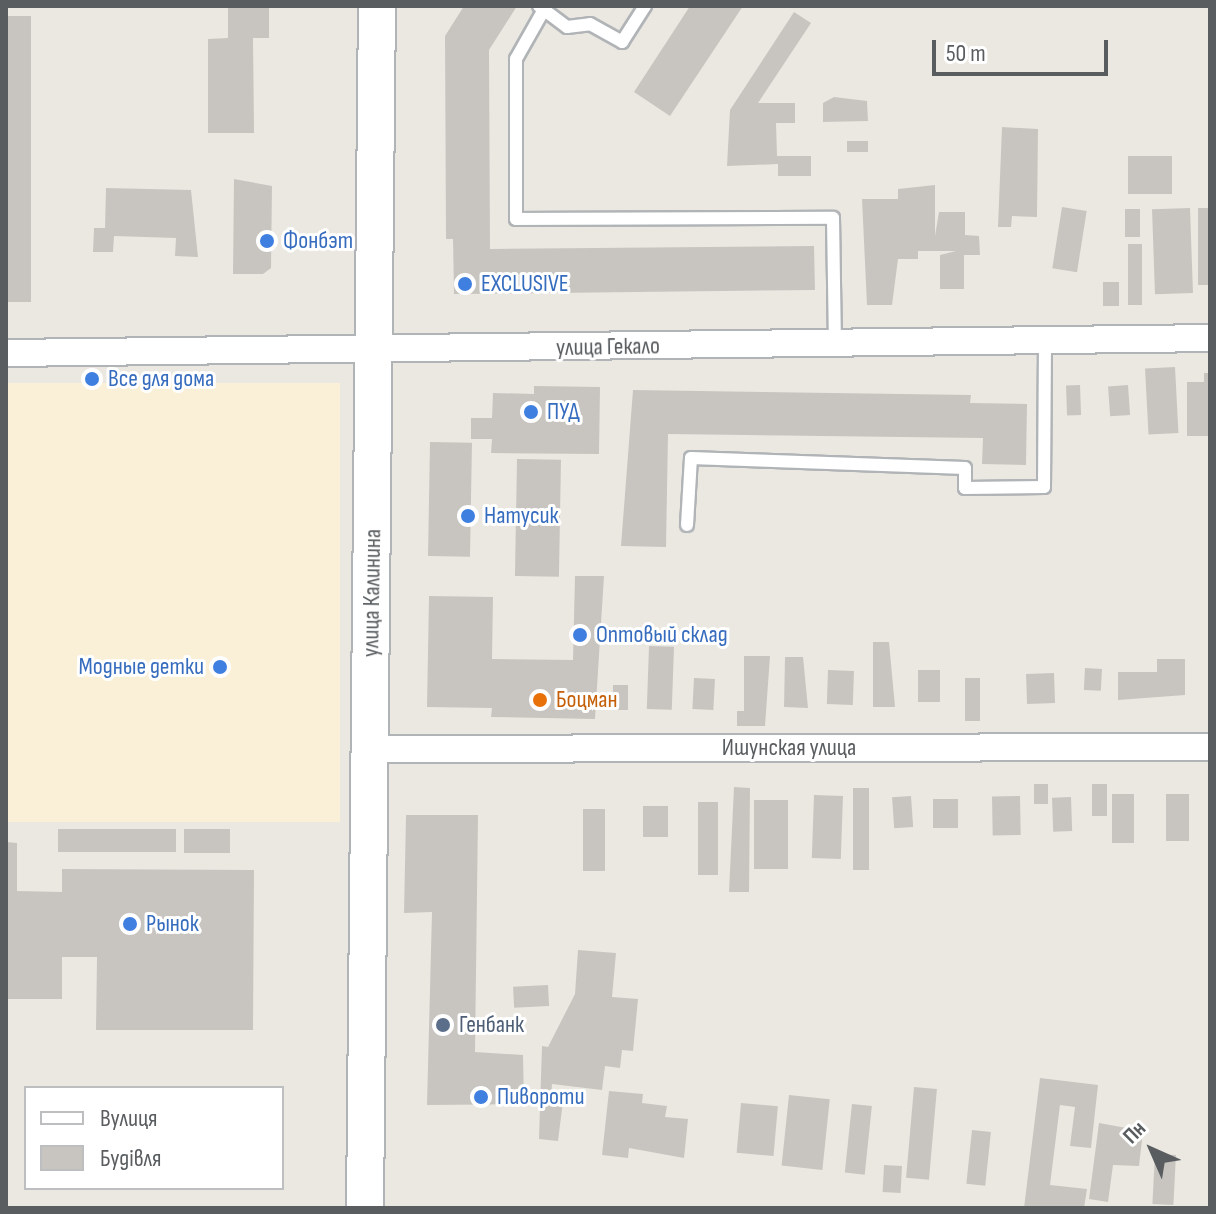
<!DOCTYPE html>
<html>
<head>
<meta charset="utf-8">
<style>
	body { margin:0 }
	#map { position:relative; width:1216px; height:1214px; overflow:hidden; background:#ebe8e1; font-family:"Sofia Sans Condensed",sans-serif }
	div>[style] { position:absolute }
	.commercial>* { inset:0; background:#faf0d7; transform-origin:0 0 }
	.building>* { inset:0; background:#c8c5c0; transform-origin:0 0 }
	.roads { filter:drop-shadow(2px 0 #b1b4b7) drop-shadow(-2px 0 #b1b4b7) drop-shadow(0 2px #b1b4b7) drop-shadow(0 -2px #b1b4b7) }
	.lane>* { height:12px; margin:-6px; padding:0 6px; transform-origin:6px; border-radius:6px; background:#fff }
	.street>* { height:26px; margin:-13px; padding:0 13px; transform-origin:13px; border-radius:13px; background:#fff }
	.secondary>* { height:36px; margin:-18px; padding:0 18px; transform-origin:18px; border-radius:18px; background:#fff }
	.dots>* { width:22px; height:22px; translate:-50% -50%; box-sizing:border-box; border:4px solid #fff; border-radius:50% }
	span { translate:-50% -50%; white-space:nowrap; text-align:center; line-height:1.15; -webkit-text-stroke:6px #fff; paint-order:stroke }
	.shop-label { font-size:24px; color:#366cbe }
	.left { translate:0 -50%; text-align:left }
	.right { translate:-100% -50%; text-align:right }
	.street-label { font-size:24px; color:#595d60 }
	.food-label { font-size:24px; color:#c56008 }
	.service-label { font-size:24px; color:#4e5e75 }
	.frame { position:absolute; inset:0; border:8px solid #595d60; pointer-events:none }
	.legend { position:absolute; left:24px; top:1086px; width:260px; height:104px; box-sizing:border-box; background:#fff; border:2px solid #bdbebf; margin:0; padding:10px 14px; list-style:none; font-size:24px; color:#595d60 }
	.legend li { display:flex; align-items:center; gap:16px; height:40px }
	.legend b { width:40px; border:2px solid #bdbebf }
	.north { position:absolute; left:1112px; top:1110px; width:80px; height:80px; -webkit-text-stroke:6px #fff; paint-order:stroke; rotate:315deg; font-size:22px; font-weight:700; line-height:32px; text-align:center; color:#595d60 }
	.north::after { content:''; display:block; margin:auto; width:28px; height:36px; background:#595d60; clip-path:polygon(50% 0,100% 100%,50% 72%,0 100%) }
	.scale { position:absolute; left:932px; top:40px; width:176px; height:36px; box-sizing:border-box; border:4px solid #595d60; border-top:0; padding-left:10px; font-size:24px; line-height:28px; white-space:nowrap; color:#595d60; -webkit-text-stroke:6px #fff; paint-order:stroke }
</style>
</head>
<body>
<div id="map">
	<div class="commercial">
		<div style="left:6px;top:383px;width:334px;height:439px"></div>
	</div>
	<div class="building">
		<div style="clip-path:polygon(228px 6px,269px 6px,269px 38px,253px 38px,254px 133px,208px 133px,208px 39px,228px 38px)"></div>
		<div style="clip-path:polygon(464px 6px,517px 6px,489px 50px,490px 249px,814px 246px,815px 290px,454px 294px,453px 239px,446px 239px,445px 36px)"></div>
		<div style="clip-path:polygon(690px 6px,743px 6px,670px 116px,634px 92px)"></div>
		<div style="clip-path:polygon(794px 12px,811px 23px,758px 103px,795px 103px,795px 123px,776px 123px,777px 156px,811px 156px,811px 176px,778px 176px,778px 164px,727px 166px,730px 110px)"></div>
		<div style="left:6px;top:16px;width:25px;height:286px"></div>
		<div style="clip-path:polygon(834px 97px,867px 101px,868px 121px,823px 122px,823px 103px)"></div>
		<div style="clip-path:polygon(1002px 127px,1038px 129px,1037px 217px,1012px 216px,1011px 227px,998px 227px)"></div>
		<div style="left:847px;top:141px;width:21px;height:11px"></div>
		<div style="left:1128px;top:156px;width:44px;height:38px"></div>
		<div style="clip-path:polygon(234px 179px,272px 186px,271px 268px,263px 274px,233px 274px)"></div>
		<div style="clip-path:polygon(935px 185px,935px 236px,939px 212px,965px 212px,965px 235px,979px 236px,980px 255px,964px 255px,964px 289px,940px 289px,940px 255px,956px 251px,918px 251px,918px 259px,898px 259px,892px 305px,867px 305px,862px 199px,898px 199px,898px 189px)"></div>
		<div style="clip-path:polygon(106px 188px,191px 190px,198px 257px,175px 256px,176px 238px,114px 236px,113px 252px,93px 252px,94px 228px,105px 228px)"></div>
		<div style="left:1062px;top:207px;width:25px;height:62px;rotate:9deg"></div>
		<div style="left:1190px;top:208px;width:85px;height:38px;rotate:88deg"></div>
		<div style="left:1198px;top:208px;width:12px;height:77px"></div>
		<div style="left:1125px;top:209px;width:15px;height:28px"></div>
		<div style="left:1128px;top:244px;width:14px;height:61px"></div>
		<div style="left:1103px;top:282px;width:16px;height:24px"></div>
		<div style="left:1175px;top:367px;width:66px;height:30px;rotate:87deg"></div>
		<div style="clip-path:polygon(1204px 373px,1210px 373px,1208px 436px,1187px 436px,1187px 382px,1204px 382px)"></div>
		<div style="left:1080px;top:385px;width:30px;height:14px;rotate:88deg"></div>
		<div style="left:1128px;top:385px;width:30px;height:20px;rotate:86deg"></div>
		<div style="clip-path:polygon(534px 386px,600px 387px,599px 454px,491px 453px,492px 439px,471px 439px,471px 418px,492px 418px,493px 393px,534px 394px)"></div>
		<div style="clip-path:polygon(633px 390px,971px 395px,970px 403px,1027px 404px,1026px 465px,982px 464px,983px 438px,668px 434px,666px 547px,621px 546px)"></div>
		<div style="left:430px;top:442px;width:42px;height:114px;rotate:1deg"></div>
		<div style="left:517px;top:459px;width:44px;height:117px;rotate:1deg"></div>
		<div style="clip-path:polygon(575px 576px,604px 576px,595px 719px,491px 717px,492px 708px,427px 707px,429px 596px,493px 597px,492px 659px,573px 660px)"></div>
		<div style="clip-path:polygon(873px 642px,889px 642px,895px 707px,873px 707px)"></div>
		<div style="left:649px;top:646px;width:25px;height:63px;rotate:2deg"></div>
		<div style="clip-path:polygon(744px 656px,770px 656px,765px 726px,737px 726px,737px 711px,744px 711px)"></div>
		<div style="clip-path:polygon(785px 657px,803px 657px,808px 708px,784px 707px)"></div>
		<div style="clip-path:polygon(1157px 659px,1185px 659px,1185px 695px,1118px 700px,1118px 672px,1157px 672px)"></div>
		<div style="left:1085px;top:668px;width:17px;height:22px;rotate:3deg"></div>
		<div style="left:828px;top:670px;width:26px;height:34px;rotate:2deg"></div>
		<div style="left:918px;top:670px;width:22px;height:32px"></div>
		<div style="left:1054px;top:673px;width:30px;height:28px;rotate:88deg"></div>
		<div style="left:694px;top:678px;width:21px;height:31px;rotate:3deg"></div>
		<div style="left:965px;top:678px;width:15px;height:43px"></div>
		<div style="left:613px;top:685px;width:15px;height:25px"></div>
		<div style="left:1034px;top:784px;width:14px;height:20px"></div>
		<div style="left:1092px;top:784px;width:15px;height:32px"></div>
		<div style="clip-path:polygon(734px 787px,750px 788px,749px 892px,729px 892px)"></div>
		<div style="left:853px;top:788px;width:16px;height:82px"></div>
		<div style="left:1112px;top:794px;width:22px;height:49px"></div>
		<div style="left:1166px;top:794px;width:23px;height:47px"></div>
		<div style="left:814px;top:795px;width:29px;height:63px;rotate:2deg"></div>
		<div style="left:911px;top:796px;width:31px;height:19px;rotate:86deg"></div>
		<div style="left:1020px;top:796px;width:39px;height:28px;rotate:89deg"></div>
		<div style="left:1071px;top:797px;width:34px;height:19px;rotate:88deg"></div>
		<div style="left:933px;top:799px;width:25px;height:29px"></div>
		<div style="left:754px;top:800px;width:34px;height:69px"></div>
		<div style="left:698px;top:802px;width:20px;height:73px"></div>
		<div style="left:643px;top:806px;width:25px;height:31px"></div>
		<div style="left:583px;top:809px;width:22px;height:62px"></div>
		<div style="clip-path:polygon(406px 815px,478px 815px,475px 1052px,523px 1055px,524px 1104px,427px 1105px,432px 912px,404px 913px)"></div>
		<div style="left:58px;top:829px;width:118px;height:23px"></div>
		<div style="left:184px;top:829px;width:46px;height:24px"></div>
		<div style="clip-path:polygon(6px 842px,17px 843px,17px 891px,62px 892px,62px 869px,254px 870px,253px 1030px,96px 1030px,97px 957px,62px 957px,62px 999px,6px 999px)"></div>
		<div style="clip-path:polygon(578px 950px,616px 953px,612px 997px,638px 999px,633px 1051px,622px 1050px,620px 1068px,605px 1066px,602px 1090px,552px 1084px,551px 1100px,563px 1101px,558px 1141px,539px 1139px,542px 1046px,548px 1047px,575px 994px)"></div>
		<div style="left:548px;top:985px;width:21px;height:35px;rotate:87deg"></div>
		<div style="clip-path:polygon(1040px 1078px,1098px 1085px,1091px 1148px,1070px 1146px,1075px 1107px,1060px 1105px,1050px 1185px,1087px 1189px,1084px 1208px,1024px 1208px)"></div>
		<div style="left:914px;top:1087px;width:23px;height:91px;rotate:5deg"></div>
		<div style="clip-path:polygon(609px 1091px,643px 1094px,642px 1103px,667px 1106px,665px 1117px,688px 1119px,684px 1158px,629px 1148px,628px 1158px,602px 1155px)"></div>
		<div style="left:789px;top:1095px;width:41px;height:71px;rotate:6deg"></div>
		<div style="left:741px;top:1103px;width:37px;height:50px;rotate:5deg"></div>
		<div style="left:852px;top:1104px;width:20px;height:69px;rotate:6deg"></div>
		<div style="clip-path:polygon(1099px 1123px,1143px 1131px,1139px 1166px,1113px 1165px,1108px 1202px,1089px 1199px)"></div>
		<div style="left:972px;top:1130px;width:19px;height:54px;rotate:6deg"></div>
		<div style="left:1155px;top:1154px;width:21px;height:50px;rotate:3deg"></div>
		<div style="left:884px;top:1165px;width:18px;height:27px;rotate:3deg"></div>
	</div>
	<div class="roads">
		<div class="lane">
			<div style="left:539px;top:6px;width:35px;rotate:37deg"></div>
			<div style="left:567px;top:27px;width:23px;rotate:-7deg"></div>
			<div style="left:590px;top:24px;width:37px;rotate:29deg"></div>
			<div style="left:622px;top:42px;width:43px;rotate:-57.4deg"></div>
			<div style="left:542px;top:13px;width:53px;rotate:119.5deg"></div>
			<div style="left:516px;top:59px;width:160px;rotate:90deg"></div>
			<div style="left:516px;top:219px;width:317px;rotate:-0.2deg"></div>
			<div style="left:833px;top:218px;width:125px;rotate:89.1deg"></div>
			<div style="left:687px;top:525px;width:67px;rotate:-86.6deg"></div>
			<div style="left:691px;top:458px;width:274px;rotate:2.1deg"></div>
			<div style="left:965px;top:468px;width:20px;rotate:90deg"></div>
			<div style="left:965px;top:488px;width:79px;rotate:-0.7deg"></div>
			<div style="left:1044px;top:487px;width:146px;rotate:-89.6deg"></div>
		</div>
		<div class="street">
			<div style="left:6px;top:353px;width:1204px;rotate:-0.71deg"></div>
			<div style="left:369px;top:749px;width:841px;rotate:-0.14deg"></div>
		</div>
		<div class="secondary">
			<div style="left:365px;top:1208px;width:1202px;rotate:-89.43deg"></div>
		</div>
	</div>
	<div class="dots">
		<div style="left:267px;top:241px;background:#3f7fe0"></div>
		<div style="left:465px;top:284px;background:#3f7fe0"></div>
		<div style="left:92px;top:379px;background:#3f7fe0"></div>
		<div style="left:531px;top:412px;background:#3f7fe0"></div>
		<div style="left:468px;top:516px;background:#3f7fe0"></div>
		<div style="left:580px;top:635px;background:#3f7fe0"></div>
		<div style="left:220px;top:667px;background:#3f7fe0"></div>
		<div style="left:540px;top:700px;background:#e8710a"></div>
		<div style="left:130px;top:924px;background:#3f7fe0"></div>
		<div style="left:443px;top:1025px;background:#5c6f8a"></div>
		<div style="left:481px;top:1097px;background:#3f7fe0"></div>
	</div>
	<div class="shop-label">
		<span class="left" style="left:283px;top:241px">Фонбэт</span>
		<span class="left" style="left:481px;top:284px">EXCLUSIVE</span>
		<span class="left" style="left:108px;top:379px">Все для дома</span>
		<span class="left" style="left:547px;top:412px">ПУД</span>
		<span class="left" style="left:484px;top:516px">Натусик</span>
		<span class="left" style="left:596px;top:635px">Оптовый склад</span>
		<span class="right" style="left:204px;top:667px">Модные детки</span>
		<span class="left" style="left:146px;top:924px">Рынок</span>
		<span class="left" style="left:497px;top:1097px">Пивороти</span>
	</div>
	<div class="street-label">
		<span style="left:608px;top:347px;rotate:-1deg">улица Гекало</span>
		<span style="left:372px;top:593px;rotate:-89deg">улица Калинина</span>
		<span style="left:789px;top:748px">Ишунская улица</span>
	</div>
	<div class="food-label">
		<span class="left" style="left:556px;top:700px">Боцман</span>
	</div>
	<div class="service-label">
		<span class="left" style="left:459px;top:1025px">Генбанк</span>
	</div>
	<div class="frame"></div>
	<ul class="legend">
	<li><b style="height:10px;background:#fff"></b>Вулиця</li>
	<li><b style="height:22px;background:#c8c5c0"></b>Будівля</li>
	</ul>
	<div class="north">Пн</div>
	<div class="scale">50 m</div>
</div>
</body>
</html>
